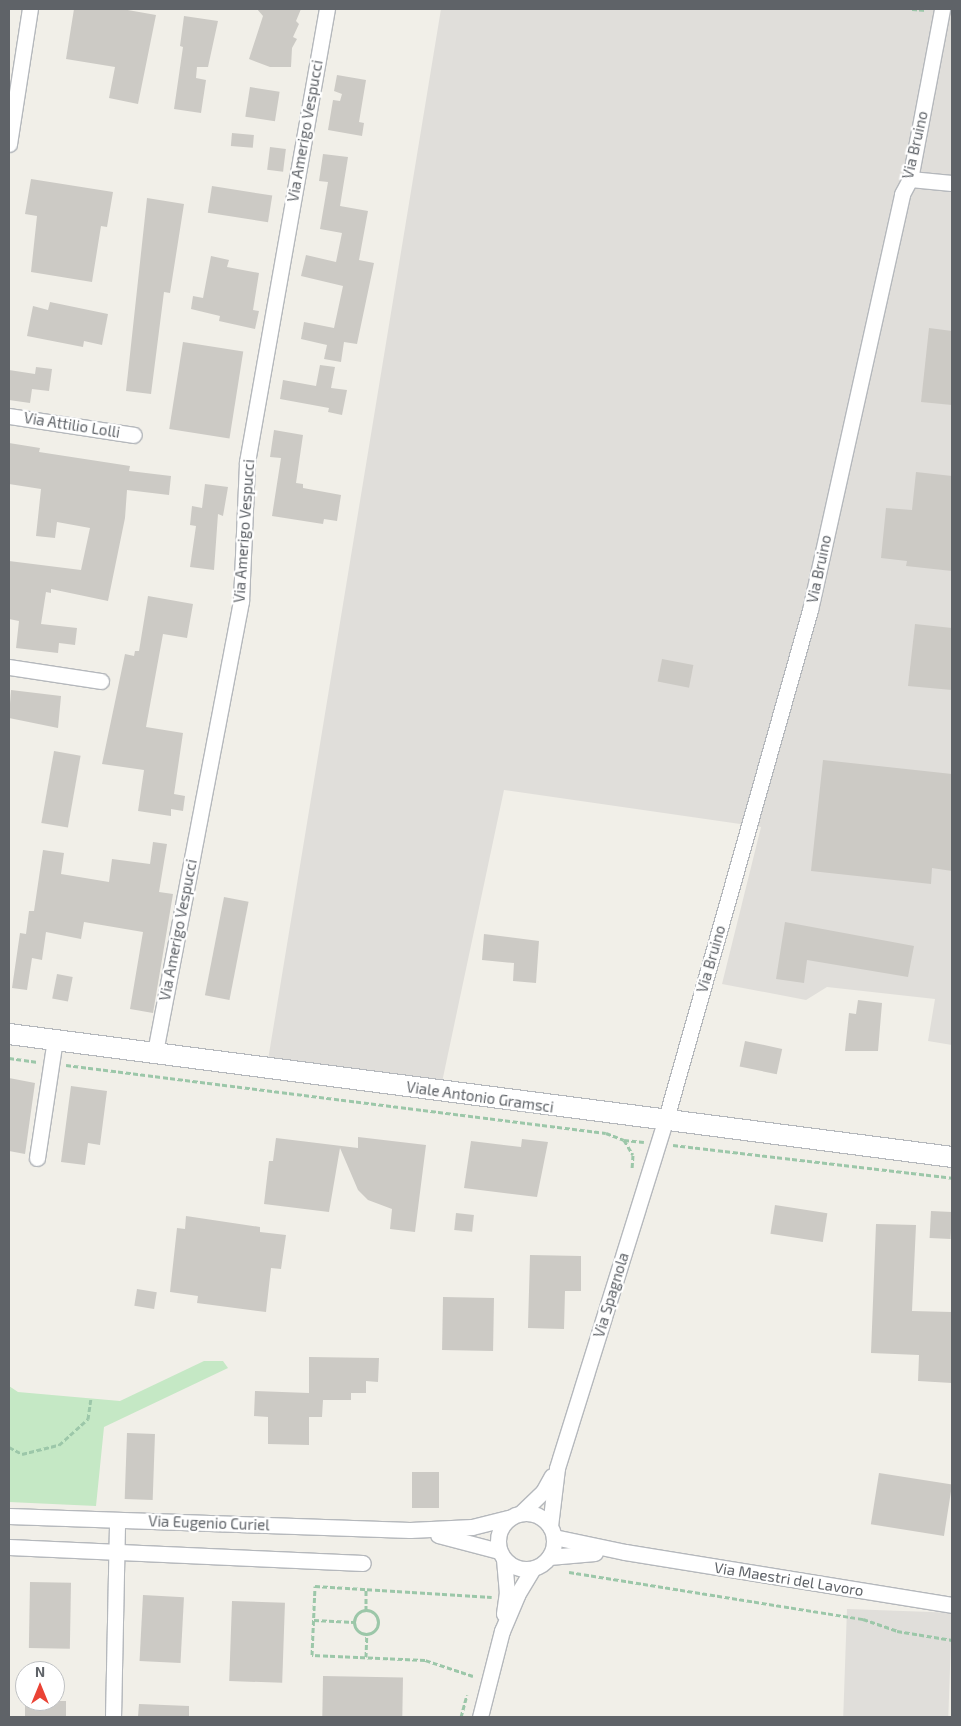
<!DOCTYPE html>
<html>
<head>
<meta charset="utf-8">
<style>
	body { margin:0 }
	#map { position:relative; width:961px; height:1726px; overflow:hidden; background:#f1efe8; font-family:"Exo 2",sans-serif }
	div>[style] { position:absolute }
	.industrial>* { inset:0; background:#e0deda; transform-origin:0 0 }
	.green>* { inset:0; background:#c5e8c5 }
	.building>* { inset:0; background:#cccac5; transform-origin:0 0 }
	.path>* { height:3px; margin-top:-1.5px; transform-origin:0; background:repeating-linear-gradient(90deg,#9cc7a9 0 5px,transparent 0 7.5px) }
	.path>.ring { margin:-1.5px; padding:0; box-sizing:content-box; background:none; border:3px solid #9cc7a9; border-radius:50% }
	.roads { filter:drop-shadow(1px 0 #b5b8bc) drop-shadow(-1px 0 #b5b8bc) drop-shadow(0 1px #b5b8bc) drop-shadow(0 -1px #b5b8bc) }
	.street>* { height:15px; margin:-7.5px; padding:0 7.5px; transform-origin:7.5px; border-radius:7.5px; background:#fff }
	.street>.ring { margin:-7.5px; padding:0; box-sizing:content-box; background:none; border:15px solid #fff; border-radius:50% }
	.secondary>* { height:20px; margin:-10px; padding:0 10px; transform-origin:10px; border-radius:10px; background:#fff }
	span { translate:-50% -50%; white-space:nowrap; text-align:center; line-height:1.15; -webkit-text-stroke:4.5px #fff; paint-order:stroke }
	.street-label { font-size:15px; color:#5f6368 }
	.frame { position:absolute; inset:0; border:10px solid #5f6368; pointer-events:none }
	.north { position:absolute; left:15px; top:1661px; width:50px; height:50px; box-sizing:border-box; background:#fff; border:1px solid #bfc1c3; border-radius:50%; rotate:0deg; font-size:14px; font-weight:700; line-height:20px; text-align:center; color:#5f6368 }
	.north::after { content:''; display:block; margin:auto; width:18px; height:22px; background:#ea4335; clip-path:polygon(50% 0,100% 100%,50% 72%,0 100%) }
</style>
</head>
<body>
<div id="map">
	<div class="industrial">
		<div style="clip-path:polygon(441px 9px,952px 9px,952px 1045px,928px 1041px,935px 999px,827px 987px,806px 1000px,722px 984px,761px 827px,504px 790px,441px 1087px,268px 1060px)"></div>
		<div style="left:847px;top:1609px;width:105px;height:108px;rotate:2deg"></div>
	</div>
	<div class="green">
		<div style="clip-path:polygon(204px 1361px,223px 1361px,228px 1368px,104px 1427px,96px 1506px,9px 1502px,9px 1386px,18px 1392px,120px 1401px)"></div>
	</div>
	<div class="building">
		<div style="clip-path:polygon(74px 9px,122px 9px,156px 15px,138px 104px,109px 98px,115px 67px,66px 59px)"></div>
		<div style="clip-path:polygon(257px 9px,301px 9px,296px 21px,299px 24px,293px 37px,297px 39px,292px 48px,291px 67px,270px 67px,249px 59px,263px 16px)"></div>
		<div style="clip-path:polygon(184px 16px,218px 21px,208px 67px,197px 67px,196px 78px,206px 80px,201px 113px,174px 109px,183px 47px,180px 46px)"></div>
		<div style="clip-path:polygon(337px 75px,366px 80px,359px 122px,364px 123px,362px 136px,328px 130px,333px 100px,340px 101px,342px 94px,334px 91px)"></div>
		<div style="left:250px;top:87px;width:30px;height:30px;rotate:9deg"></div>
		<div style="left:232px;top:133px;width:22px;height:13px;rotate:5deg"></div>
		<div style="left:270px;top:147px;width:16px;height:23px;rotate:7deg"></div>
		<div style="clip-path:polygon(323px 154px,348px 157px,340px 206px,368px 211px,359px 260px,374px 263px,357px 344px,344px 342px,341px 362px,324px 359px,327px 345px,301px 339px,304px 322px,334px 328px,343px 286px,301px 276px,306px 255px,336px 262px,342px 233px,320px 229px,328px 182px,319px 181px)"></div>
		<div style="clip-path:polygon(31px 179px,113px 192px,107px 227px,101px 226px,92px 282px,31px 272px,37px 216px,25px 214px)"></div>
		<div style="left:212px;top:186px;width:61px;height:27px;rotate:9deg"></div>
		<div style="clip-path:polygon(147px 198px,184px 204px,170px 293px,164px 292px,151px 394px,126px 391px)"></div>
		<div style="clip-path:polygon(211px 256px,229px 260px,227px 267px,259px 273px,253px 310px,259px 311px,255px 329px,219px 321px,220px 316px,191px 309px,193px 296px,203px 298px)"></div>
		<div style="clip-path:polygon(50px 302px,108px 314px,102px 345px,84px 341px,83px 347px,27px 336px,33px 306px,48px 310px)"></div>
		<div style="clip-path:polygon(929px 328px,952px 331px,952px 405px,921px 402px)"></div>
		<div style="left:183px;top:342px;width:61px;height:88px;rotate:9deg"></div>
		<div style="clip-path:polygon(320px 365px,335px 367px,331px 388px,347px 390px,342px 415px,328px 412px,329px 408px,280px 399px,283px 380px,316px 386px)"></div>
		<div style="clip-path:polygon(36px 367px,52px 369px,49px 391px,32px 389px,30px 403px,9px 400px,9px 370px,35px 374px)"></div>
		<div style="clip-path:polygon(274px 430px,303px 435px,296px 483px,303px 484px,303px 488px,341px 495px,337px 521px,324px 519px,323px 524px,272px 516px,281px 458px,270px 457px)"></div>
		<div style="clip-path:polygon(9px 443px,40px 448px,39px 452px,130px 466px,129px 471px,171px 476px,169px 495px,127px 490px,125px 518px,108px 601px,51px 589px,51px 593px,46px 592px,41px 624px,77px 628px,75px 645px,59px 643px,58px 653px,16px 648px,19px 621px,9px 619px,9px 561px,81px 570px,90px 528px,57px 522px,55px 538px,36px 536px,41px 489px,9px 484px)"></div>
		<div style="clip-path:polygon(916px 472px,952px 476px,952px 571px,906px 566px,907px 561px,881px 558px,886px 508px,912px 510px)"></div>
		<div style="clip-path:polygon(205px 484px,228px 487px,223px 516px,218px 514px,214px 570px,190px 567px,196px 526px,190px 525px,192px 506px,202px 508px)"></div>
		<div style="clip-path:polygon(148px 596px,193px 604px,187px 638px,163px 634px,146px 727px,183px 733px,174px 794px,185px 796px,183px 811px,171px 809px,171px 816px,138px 811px,144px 770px,102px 764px,125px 654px,134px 656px,135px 651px,139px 651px)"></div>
		<div style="clip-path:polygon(915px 624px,952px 628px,952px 690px,908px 686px)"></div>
		<div style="left:662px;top:659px;width:32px;height:23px;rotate:11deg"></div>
		<div style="clip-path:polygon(11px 690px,61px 696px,58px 728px,9px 718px)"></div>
		<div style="left:54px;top:751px;width:27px;height:73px;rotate:10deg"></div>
		<div style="clip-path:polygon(823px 760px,952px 774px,952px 871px,932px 868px,931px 884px,811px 871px)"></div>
		<div style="clip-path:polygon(153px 842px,167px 844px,159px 892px,173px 894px,153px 1013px,130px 1009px,143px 932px,84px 922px,81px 939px,46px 932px,42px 960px,32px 958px,27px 990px,12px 988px,20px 933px,26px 934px,29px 911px,34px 911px,43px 850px,64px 853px,61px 874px,109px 882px,112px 859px,150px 864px)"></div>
		<div style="left:224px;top:897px;width:25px;height:100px;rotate:11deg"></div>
		<div style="clip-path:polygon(785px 922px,914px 946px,908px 977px,807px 960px,804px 983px,776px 979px)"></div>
		<div style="clip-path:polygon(484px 934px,539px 941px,536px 983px,513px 981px,514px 963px,482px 960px)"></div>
		<div style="left:57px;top:974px;width:16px;height:25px;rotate:11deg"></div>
		<div style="clip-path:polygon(858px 1000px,882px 1003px,878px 1051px,845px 1051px,849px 1013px,856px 1014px)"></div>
		<div style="left:745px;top:1041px;width:38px;height:26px;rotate:12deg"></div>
		<div style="clip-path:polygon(9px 1078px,35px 1083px,25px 1154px,9px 1151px)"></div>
		<div style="clip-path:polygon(71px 1086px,107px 1091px,100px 1145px,88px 1143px,85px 1165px,61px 1162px)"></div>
		<div style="clip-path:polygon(358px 1137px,426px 1145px,415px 1232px,390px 1229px,392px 1209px,368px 1200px,358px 1190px,340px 1148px,329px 1212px,264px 1204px,269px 1161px,273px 1161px,276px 1138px,358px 1148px)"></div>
		<div style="clip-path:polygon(522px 1139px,548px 1142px,537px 1197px,464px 1188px,471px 1141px,521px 1147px)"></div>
		<div style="left:775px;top:1205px;width:53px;height:29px;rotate:9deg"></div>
		<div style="left:931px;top:1211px;width:21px;height:27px;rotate:3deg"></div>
		<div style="left:456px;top:1213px;width:18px;height:17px;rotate:6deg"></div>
		<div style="clip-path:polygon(186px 1216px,260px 1227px,260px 1232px,286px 1235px,281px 1269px,271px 1268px,266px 1312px,197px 1303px,198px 1296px,170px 1292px,177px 1228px,185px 1229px)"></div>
		<div style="clip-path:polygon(876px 1224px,916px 1225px,912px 1311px,952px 1312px,952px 1383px,918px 1381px,919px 1355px,871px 1353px)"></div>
		<div style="clip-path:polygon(530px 1255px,581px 1256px,581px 1291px,565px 1291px,564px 1329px,528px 1328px)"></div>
		<div style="left:137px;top:1289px;width:20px;height:17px;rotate:9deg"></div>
		<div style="left:443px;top:1297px;width:51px;height:53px;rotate:1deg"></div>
		<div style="clip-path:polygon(309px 1357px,379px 1358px,378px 1382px,366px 1381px,366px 1393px,351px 1393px,351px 1400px,323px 1400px,322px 1417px,309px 1417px,309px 1445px,268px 1444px,268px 1417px,254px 1416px,255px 1391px,309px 1393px)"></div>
		<div style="left:127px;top:1433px;width:28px;height:66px;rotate:2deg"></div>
		<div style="left:412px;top:1472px;width:27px;height:36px"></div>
		<div style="left:879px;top:1473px;width:74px;height:52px;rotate:9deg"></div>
		<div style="left:30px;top:1582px;width:41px;height:66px;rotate:1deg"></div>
		<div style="left:143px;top:1595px;width:41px;height:66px;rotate:3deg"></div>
		<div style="left:232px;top:1601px;width:53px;height:80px;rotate:2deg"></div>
		<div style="left:323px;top:1676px;width:80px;height:41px;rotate:1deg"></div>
		<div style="left:25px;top:1701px;width:41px;height:16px"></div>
		<div style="clip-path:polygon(139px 1704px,189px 1706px,189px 1717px,138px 1717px)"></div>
	</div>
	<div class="path">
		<div style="left:912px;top:9px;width:14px;rotate:4deg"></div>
		<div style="left:9px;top:1058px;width:29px;rotate:8deg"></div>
		<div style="left:66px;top:1065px;width:544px;rotate:7.18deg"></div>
		<div style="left:606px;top:1133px;width:19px;rotate:21deg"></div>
		<div style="left:624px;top:1140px;width:20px;rotate:6deg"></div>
		<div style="left:624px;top:1140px;width:17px;rotate:59deg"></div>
		<div style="left:633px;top:1155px;width:14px;rotate:94deg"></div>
		<div style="left:673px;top:1145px;width:281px;rotate:6.7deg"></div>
		<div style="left:9px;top:1447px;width:15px;rotate:28deg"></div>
		<div style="left:22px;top:1454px;width:38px;rotate:-14deg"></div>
		<div style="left:59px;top:1445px;width:39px;rotate:-42deg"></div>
		<div style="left:88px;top:1419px;width:21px;rotate:-82deg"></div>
		<div style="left:569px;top:1572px;width:298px;rotate:9.1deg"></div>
		<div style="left:863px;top:1619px;width:36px;rotate:19deg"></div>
		<div style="left:897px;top:1631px;width:56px;rotate:9.3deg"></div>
		<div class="ring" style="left:354px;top:1610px;width:21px;height:21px"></div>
		<div style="left:366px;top:1611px;width:22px;rotate:-90deg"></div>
		<div style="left:314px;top:1620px;width:40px;rotate:2.9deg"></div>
		<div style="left:366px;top:1657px;width:23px;rotate:-88deg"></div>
		<div style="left:473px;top:1676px;width:51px;rotate:-161.6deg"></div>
		<div style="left:425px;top:1660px;width:113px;rotate:-177.5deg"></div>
		<div style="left:312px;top:1655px;width:69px;rotate:-87.5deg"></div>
		<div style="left:315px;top:1586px;width:177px;rotate:3.6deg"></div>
		<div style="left:461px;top:1717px;width:23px;rotate:-75deg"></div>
	</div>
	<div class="roads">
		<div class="street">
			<div style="left:9px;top:144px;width:137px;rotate:-81.2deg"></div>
			<div style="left:910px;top:179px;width:42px;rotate:5.4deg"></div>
			<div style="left:9px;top:416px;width:126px;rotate:8.6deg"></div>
			<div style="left:9px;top:667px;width:93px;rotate:8.7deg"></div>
			<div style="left:155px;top:1052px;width:459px;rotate:-79.2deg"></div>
			<div style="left:241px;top:601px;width:139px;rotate:-87.5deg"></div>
			<div style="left:247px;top:462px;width:460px;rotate:-80deg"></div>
			<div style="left:37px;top:1158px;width:120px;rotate:-81.4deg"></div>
			<div class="ring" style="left:498px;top:1513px;width:41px;height:41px"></div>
			<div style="left:521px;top:1513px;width:30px;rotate:-44deg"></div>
			<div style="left:543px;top:1492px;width:18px;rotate:-61deg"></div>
			<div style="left:9px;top:1516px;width:401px;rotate:2deg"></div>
			<div style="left:410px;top:1530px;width:62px;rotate:-2.8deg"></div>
			<div style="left:472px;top:1527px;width:38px;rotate:-14deg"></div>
			<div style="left:550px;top:1526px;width:58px;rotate:-83.1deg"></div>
			<div style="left:557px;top:1468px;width:362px;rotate:-72.7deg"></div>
			<div style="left:665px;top:1122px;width:532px;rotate:-74.19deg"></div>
			<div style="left:810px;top:610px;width:426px;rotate:-77.5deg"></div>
			<div style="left:902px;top:194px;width:17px;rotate:-62deg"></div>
			<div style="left:910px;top:179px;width:173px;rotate:-79.3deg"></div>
			<div style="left:438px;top:1535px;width:63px;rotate:14.7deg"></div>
			<div style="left:554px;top:1537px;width:73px;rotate:11.9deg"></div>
			<div style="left:625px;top:1552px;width:331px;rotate:9.2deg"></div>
			<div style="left:9px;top:1547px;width:354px;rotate:2.6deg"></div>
			<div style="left:549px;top:1557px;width:46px;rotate:-5deg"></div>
			<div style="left:504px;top:1559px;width:33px;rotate:85deg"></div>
			<div style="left:507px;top:1592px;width:22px;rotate:98deg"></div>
			<div style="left:113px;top:1717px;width:197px;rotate:-88.8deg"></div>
			<div style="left:480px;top:1717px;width:89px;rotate:-75.7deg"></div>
			<div style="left:502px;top:1631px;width:39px;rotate:-67deg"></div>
			<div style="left:517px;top:1595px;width:31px;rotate:-59deg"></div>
		</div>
		<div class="secondary">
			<div style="left:9px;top:1034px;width:951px;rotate:7.43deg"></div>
		</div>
	</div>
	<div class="street-label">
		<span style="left:305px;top:131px;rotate:-80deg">Via Amerigo Vespucci</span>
		<span style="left:915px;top:145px;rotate:-77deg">Via Bruino</span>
		<span style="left:72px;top:425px;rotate:9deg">Via Attilio Lolli</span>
		<span style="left:244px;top:531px;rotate:-86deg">Via Amerigo Vespucci</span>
		<span style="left:819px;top:569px;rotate:-78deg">Via Bruino</span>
		<span style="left:178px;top:930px;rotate:-79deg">Via Amerigo Vespucci</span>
		<span style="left:711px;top:959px;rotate:-74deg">Via Bruino</span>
		<span style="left:480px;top:1097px;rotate:8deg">Viale Antonio Gramsci</span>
		<span style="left:611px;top:1295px;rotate:-73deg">Via Spagnola</span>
		<span style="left:209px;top:1523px;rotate:2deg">Via Eugenio Curiel</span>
		<span style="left:789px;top:1579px;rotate:9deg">Via Maestri del Lavoro</span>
	</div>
	<div class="frame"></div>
	<div class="north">N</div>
</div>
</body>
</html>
